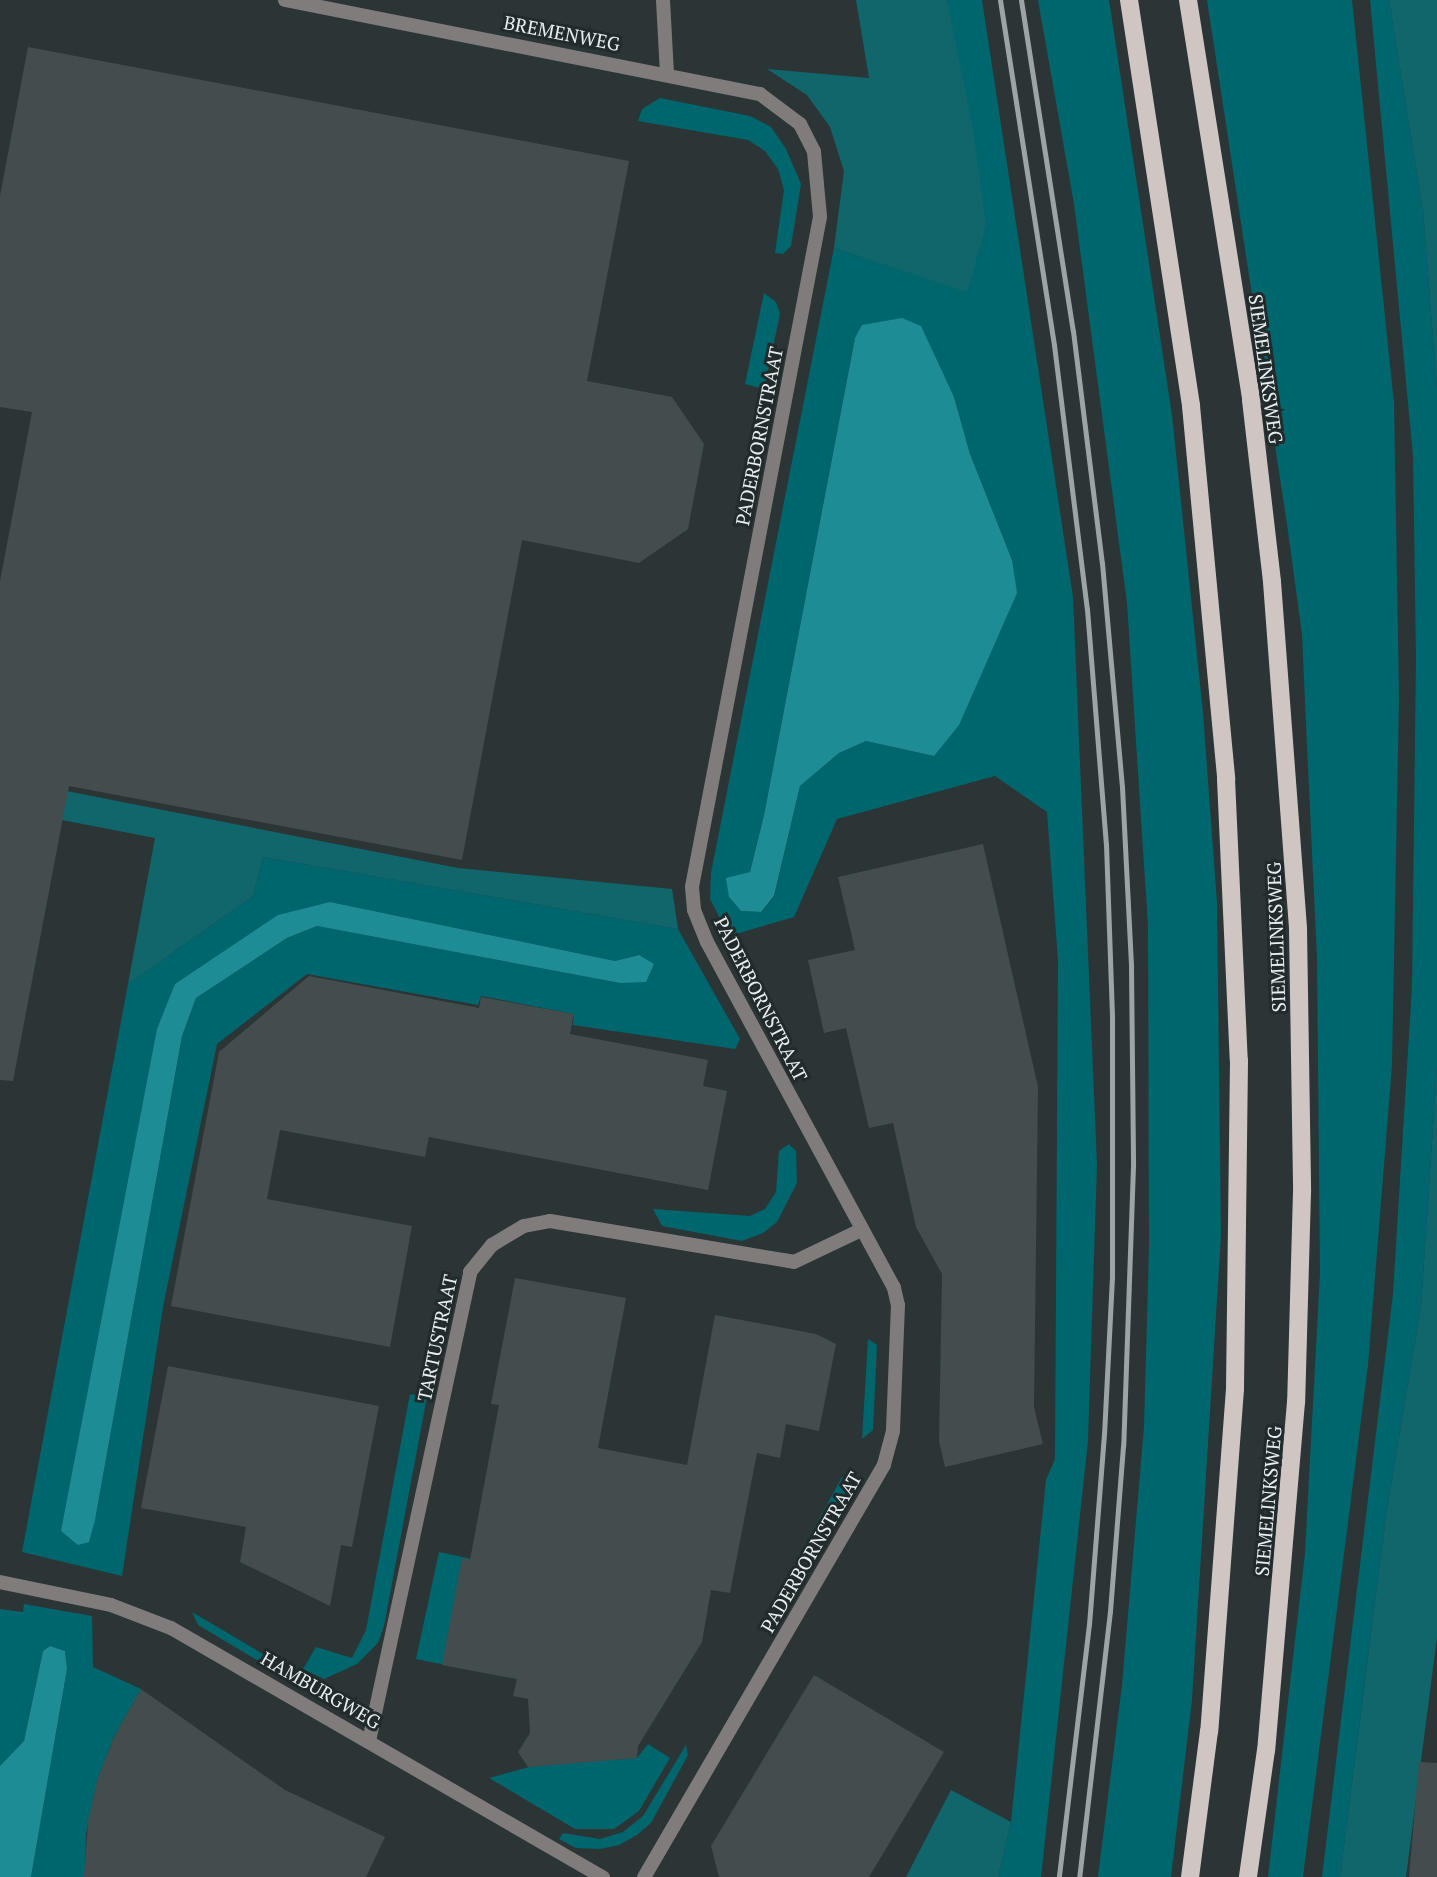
<!DOCTYPE html>
<style>
body{margin:0}
#map{position:relative;width:1437px;height:1877px;overflow:hidden;background:#2b3535;font-family:"PT Serif",serif}
div>[style]{position:absolute}
[style*='--x']{left:calc(var(--x)*1px);top:calc(var(--y)*1px);width:calc(var(--w)*1px);rotate:calc(var(--a)*1deg)}
.green>*{inset:0;background:#00666e}
.forest>*{inset:0;background:#11666c}
.water>*{inset:0;background:#1d8c95}
.building>*{inset:0;background:#434d4e}
.minor>*{height:14px;margin:-7px;padding:0 7px;transform-origin:7px;border-radius:7px;background:#817c7c}
.primary>*{height:18px;margin:-9px;padding:0 9px;transform-origin:9px;border-radius:9px;background:#cfc6c4}
.rail>*{height:5px;margin:-2.5px;padding:0 2.5px;transform-origin:2.5px;border-radius:2.5px;background:#9ca4a4}
span{translate:-50% -50%;white-space:nowrap;text-align:center;line-height:1.15;-webkit-text-stroke:6px #222b2b;paint-order:stroke}
.street-label{font-size:19px;color:#e9eff0}
</style>
<div id="map">
<div class="green">
<i style="clip-path:polygon(evenodd,947px 0,982px 0,1073px 597px,1097px 1165px,1088px 1441px,1041px 1877px,998px 1877px,1011px 1822px,1046px 1480px,1055px 1459px,1058px 960px,1047px 812px,995px 776px,837px 819px,794px 917px,729px 936px,710px 899px,711px 873px,834px 248px,966px 291px,986px 226px,947px 0,855px 338px,954px 397px,970px 454px,1012px 560px,934px 756px,866px 741px,839px 753px,800px 786px,774px 897px,761px 912px,741px 911px,729px 897px,750px 872px,764px 815px,855px 338px)"></i>
<i style="clip-path:polygon(1038px 0,1109px 0,1172px 415px,1203px 713px,1217px 903px,1221px 1235px,1192px 1700px,1171px 1877px,1098px 1877px,1122px 1685px,1144px 1427px,1149px 1246px,1148px 926px,1127px 603px,1074px 204px)"></i>
<i style="clip-path:polygon(1207px 0,1352px 0,1394px 403px,1399px 697px,1392px 1065px,1368px 1365px,1303px 1877px,1268px 1877px,1305px 1553px,1320px 1273px,1317px 958px,1306px 725px,1302px 634px,1287px 524px)"></i>
<i style="clip-path:polygon(1370px 0,1389px 0,1423px 210px,1437px 389px,1437px 1067px,1421px 1307px,1387px 1509px,1340px 1877px,1322px 1877px,1393px 1294px,1412px 986px,1416px 658px,1413px 456px)"></i>
<i style="clip-path:polygon(660px 98px,750px 116px,771px 127px,786px 149px,801px 184px,791px 246px,783px 254px,775px 253px,784px 190px,778px 169px,765px 151px,748px 140px,638px 121px,642px 109px)"></i>
<i style="clip-path:polygon(764px 293px,776px 302px,780px 314px,764px 389px,745px 384px)"></i>
<i style="clip-path:polygon(evenodd,263px 857px,678px 929px,740px 1039px,735px 1049px,573px 1025px,574px 1014px,481px 996px,478px 1005px,307px 974px,217px 1044px,163px 1307px,122px 1576px,22px 1552px,128px 984px,253px 896px,263px 857px,330px 902px,615px 961px,639px 955px,620px 983px,317px 926px,287px 938px,196px 998px,182px 1036px,95px 1520px,175px 984px,330px 902px)"></i>
<i style="clip-path:polygon(789px 1144px,796px 1151px,797px 1183px,777px 1222px,763px 1233px,742px 1241px,662px 1226px,653px 1209px,750px 1216px,765px 1209px,776px 1192px,779px 1151px)"></i>
<i style="clip-path:polygon(868px 1339px,877px 1345px,873px 1430px,862px 1439px)"></i>
<i style="clip-path:polygon(410px 1394px,427px 1397px,384px 1626px,378px 1643px,357px 1664px,324px 1679px,303px 1669px,316px 1647px,352px 1658px,366px 1630px)"></i>
<i style="clip-path:polygon(842px 1477px,847px 1492px,811px 1552px,798px 1557px)"></i>
<i style="clip-path:polygon(439px 1552px,537px 1573px,517px 1679px,416px 1659px)"></i>
<i style="clip-path:polygon(24px 1604px,92px 1616px,93px 1667px,141px 1689px,114px 1737px,98px 1778px,86px 1833px,85px 1877px,31px 1877px,67px 1669px,65px 1651px,50px 1646px,43px 1651px,24px 1741px,0 1766px,0 1609px,23px 1612px)"></i>
<i style="clip-path:polygon(192px 1612px,312px 1683px,289px 1679px,198px 1625px)"></i>
<i style="clip-path:polygon(648px 1744px,670px 1758px,639px 1811px,614px 1829px,575px 1829px,489px 1778px,533px 1766px,637px 1758px)"></i>
<i style="clip-path:polygon(686px 1745px,688px 1755px,651px 1823px,637px 1835px,619px 1845px,600px 1849px,576px 1848px,559px 1839px,563px 1833px,600px 1839px,623px 1832px,643px 1816px)"></i>
</div>
<div class="forest">
<i style="clip-path:polygon(856px 0,947px 0,973px 129px,986px 226px,967px 292px,834px 248px,844px 171px,830px 127px,807px 95px,767px 69px,869px 78px)"></i>
<i style="clip-path:polygon(1389px 0,1437px 0,1437px 389px,1423px 210px)"></i>
<i style="clip-path:polygon(0 778px,458px 868px,672px 889px,678px 929px,263px 857px,253px 896px,128px 984px,155px 838px,0 808px)"></i>
<i style="clip-path:polygon(1437px 1067px,1437px 1637px,1406px 1877px,1340px 1877px,1387px 1509px,1421px 1307px)"></i>
<i style="clip-path:polygon(951px 1790px,1011px 1822px,998px 1877px,906px 1877px)"></i>
</div>
<div class="water">
<i style="clip-path:polygon(902px 318px,921px 326px,954px 397px,970px 454px,1012px 560px,1017px 593px,959px 725px,934px 756px,866px 741px,839px 753px,800px 786px,774px 896px,761px 912px,741px 911px,729px 897px,726px 878px,750px 872px,764px 815px,855px 338px,862px 325px)"></i>
<i style="clip-path:polygon(330px 902px,615px 961px,639px 955px,654px 964px,646px 982px,620px 983px,317px 926px,287px 938px,196px 998px,182px 1036px,95px 1520px,89px 1542px,78px 1545px,61px 1531px,157px 1029px,175px 984px,278px 915px)"></i>
<i style="clip-path:polygon(50px 1646px,65px 1651px,67px 1669px,31px 1877px,0 1877px,0 1766px,24px 1741px,43px 1651px)"></i>
</div>
<div class="building">
<i style="clip-path:polygon(28px 47px,629px 161px,587px 381px,672px 397px,704px 444px,688px 529px,639px 563px,522px 540px,462px 860px,69px 786px,13px 1081px,0 1080px,0 581px,32px 412px,0 407px,0 196px)"></i>
<i style="clip-path:polygon(983px 844px,1038px 1087px,1034px 1407px,1043px 1444px,945px 1467px,939px 1441px,942px 1274px,916px 1227px,893px 1123px,869px 1128px,846px 1028px,824px 1033px,808px 960px,855px 950px,838px 877px)"></i>
<i style="clip-path:polygon(309px 976px,479px 1008px,481px 997px,574px 1014px,570px 1034px,708px 1060px,703px 1086px,727px 1091px,708px 1190px,429px 1137px,425px 1157px,280px 1130px,267px 1199px,412px 1226px,390px 1347px,171px 1306px,219px 1052px)"></i>
<i style="clip-path:polygon(515px 1278px,626px 1298px,598px 1448px,687px 1465px,715px 1315px,816px 1334px,836px 1344px,819px 1431px,786px 1424px,780px 1458px,757px 1453px,730px 1593px,711px 1590px,702px 1642px,638px 1746px,637px 1758px,528px 1767px,518px 1752px,530px 1733px,528px 1699px,513px 1696px,517px 1679px,442px 1665px,462px 1558px,470px 1560px,499px 1405px,491px 1404px)"></i>
<i style="clip-path:polygon(168px 1366px,379px 1406px,352px 1547px,341px 1545px,330px 1606px,240px 1562px,246px 1527px,141px 1508px)"></i>
<i style="clip-path:polygon(814px 1675px,944px 1752px,869px 1877px,719px 1877px,711px 1846px)"></i>
<i style="clip-path:polygon(141px 1689px,285px 1790px,385px 1837px,366px 1877px,84px 1877px,88px 1821px,98px 1778px,114px 1737px)"></i>
<i style="clip-path:polygon(1419px 1762px,1437px 1763px,1437px 1877px,1409px 1877px)"></i>
</div>
<div class="minor">
<i style="--x:285;--y:0;--w:484;--a:11.2"></i>
<i style="--x:760;--y:94;--w:50;--a:36.9"></i>
<i style="--x:800;--y:124;--w:31;--a:63"></i>
<i style="--x:814;--y:152;--w:65;--a:84.7"></i>
<i style="--x:820;--y:217;--w:682;--a:100.82"></i>
<i style="--x:692;--y:887;--w:23;--a:85"></i>
<i style="--x:694;--y:910;--w:35;--a:68"></i>
<i style="--x:707;--y:942;--w:393;--a:61.6"></i>
<i style="--x:894;--y:1288;--w:17;--a:77"></i>
<i style="--x:898;--y:1305;--w:126;--a:92.3"></i>
<i style="--x:893;--y:1431;--w:35;--a:105"></i>
<i style="--x:884;--y:1465;--w:477;--a:120.2"></i>
<i style="--x:663;--y:0;--w:73;--a:86.9"></i>
<i style="--x:0;--y:1582;--w:113;--a:11.7"></i>
<i style="--x:111;--y:1605;--w:64;--a:21"></i>
<i style="--x:171;--y:1628;--w:499;--a:30"></i>
<i style="--x:369;--y:1741;--w:480;--a:-77.8"></i>
<i style="--x:470;--y:1272;--w:35;--a:-51"></i>
<i style="--x:492;--y:1245;--w:37;--a:-31"></i>
<i style="--x:524;--y:1226;--w:26;--a:-11"></i>
<i style="--x:550;--y:1221;--w:247;--a:9.5"></i>
<i style="--x:794;--y:1262;--w:74;--a:-25.5"></i>
</div>
<div class="primary">
<i style="--x:1129;--y:0;--w:411;--a:81.3"></i>
<i style="--x:1191;--y:406;--w:375;--a:84.6"></i>
<i style="--x:1226;--y:779;--w:282;--a:87.4"></i>
<i style="--x:1239;--y:1061;--w:328;--a:90.7"></i>
<i style="--x:1235;--y:1389;--w:343;--a:94.3"></i>
<i style="--x:1209;--y:1731;--w:147;--a:97.4"></i>
<i style="--x:1188;--y:0;--w:405;--a:81"></i>
<i style="--x:1251;--y:400;--w:183;--a:83.4"></i>
<i style="--x:1272;--y:582;--w:348;--a:85.7"></i>
<i style="--x:1298;--y:929;--w:263;--a:89.1"></i>
<i style="--x:1302;--y:1192;--w:210;--a:91.6"></i>
<i style="--x:1296;--y:1402;--w:349;--a:94.9"></i>
<i style="--x:1266;--y:1750;--w:128;--a:98.1"></i>
</div>
<div class="rail">
<i style="--x:1000;--y:0;--w:349;--a:81.1"></i>
<i style="--x:1054;--y:345;--w:266;--a:82.9"></i>
<i style="--x:1087;--y:609;--w:236;--a:85.4"></i>
<i style="--x:1106;--y:844;--w:175;--a:88"></i>
<i style="--x:1112;--y:1019;--w:258;--a:90"></i>
<i style="--x:1112;--y:1277;--w:157;--a:92.9"></i>
<i style="--x:1104;--y:1434;--w:191;--a:94.5"></i>
<i style="--x:1089;--y:1624;--w:255;--a:96.8"></i>
<i style="--x:1021;--y:0;--w:335;--a:81.1"></i>
<i style="--x:1073;--y:331;--w:234;--a:82.9"></i>
<i style="--x:1102;--y:563;--w:225;--a:84.9"></i>
<i style="--x:1122;--y:787;--w:180;--a:87.1"></i>
<i style="--x:1131;--y:967;--w:199;--a:89.4"></i>
<i style="--x:1133;--y:1166;--w:280;--a:92"></i>
<i style="--x:1123;--y:1446;--w:166;--a:94.5"></i>
<i style="--x:1110;--y:1611;--w:268;--a:96.6"></i>
</div>
<div class="street-label">
<span style="left:562px;top:33px;rotate:11deg">BREMENWEG</span>
<span style="left:1266px;top:369px;rotate:82deg">SIEMELINKSWEG</span>
<span style="left:759px;top:436px;rotate:-79deg">PADERBORNSTRAAT</span>
<span style="left:1276px;top:937px;rotate:-92deg">SIEMELINKSWEG</span>
<span style="left:761px;top:999px;rotate:63deg">PADERBORNSTRAAT</span>
<span style="left:437px;top:1338px;rotate:-78deg">TARTUSTRAAT</span>
<span style="left:1268px;top:1501px;rotate:-85deg">SIEMELINKSWEG</span>
<span style="left:811px;top:1552px;rotate:-60deg">PADERBORNSTRAAT</span>
<span style="left:321px;top:1690px;rotate:30deg">HAMBURGWEG</span>
</div>
</div>
